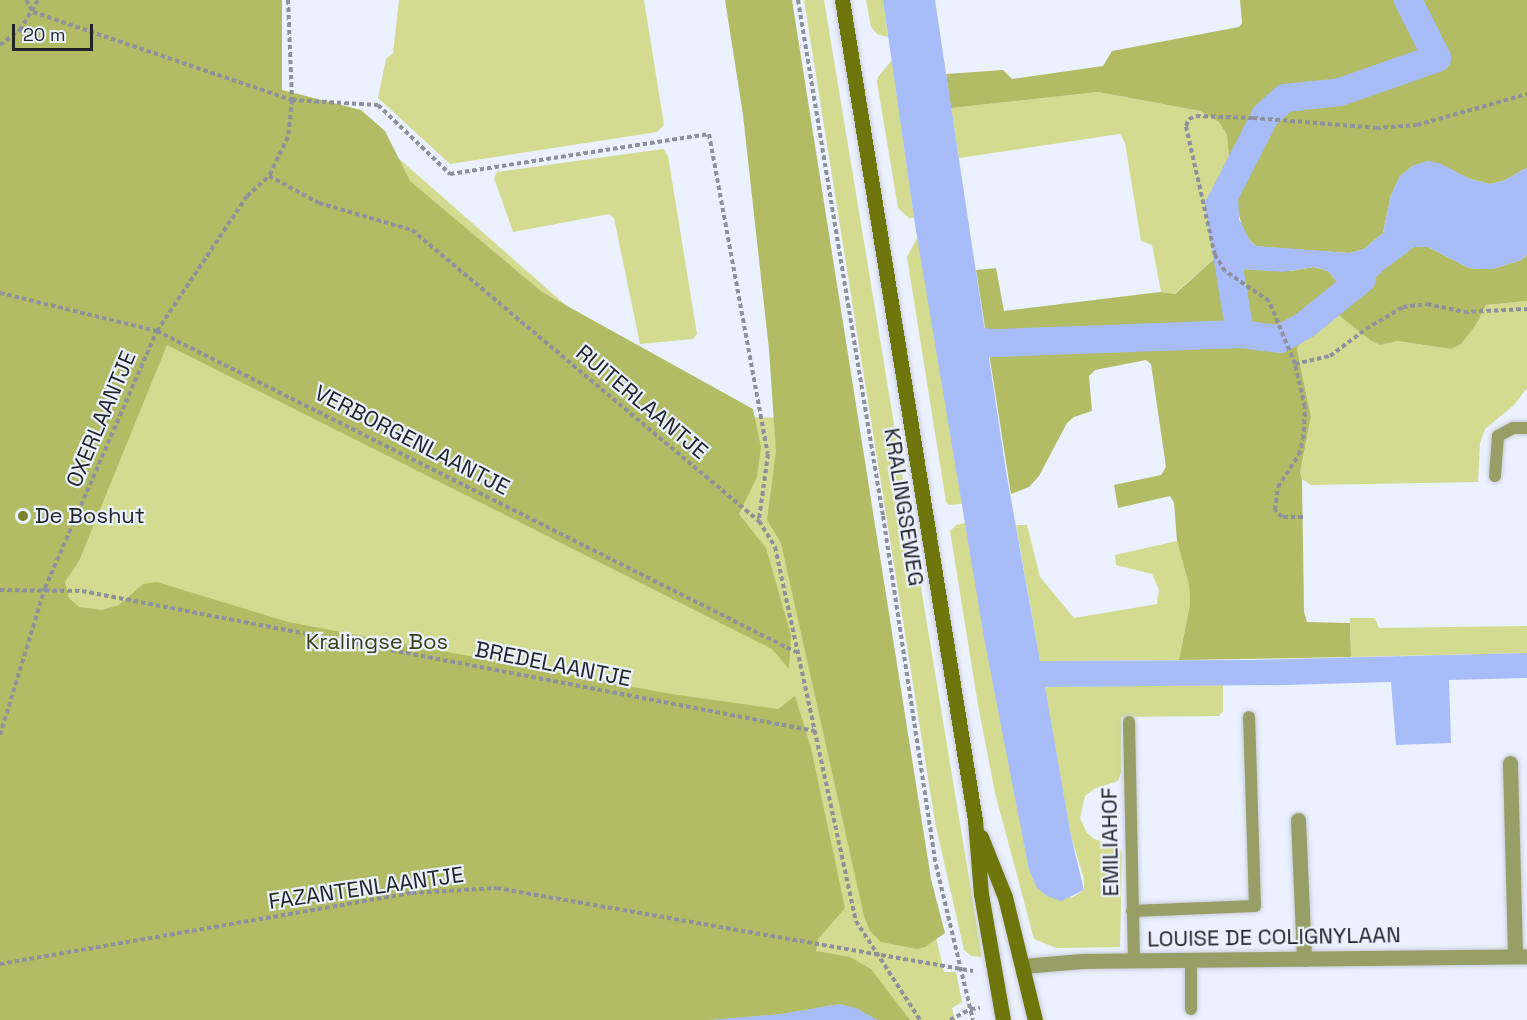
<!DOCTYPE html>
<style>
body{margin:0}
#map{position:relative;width:1527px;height:1020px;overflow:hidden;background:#ecf1ff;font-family:"Space Grotesk",sans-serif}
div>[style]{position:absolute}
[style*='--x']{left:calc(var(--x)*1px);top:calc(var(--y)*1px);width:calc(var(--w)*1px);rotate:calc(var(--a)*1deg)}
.green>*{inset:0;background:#d2db8f}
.forest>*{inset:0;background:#b2bc64}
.water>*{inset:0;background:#a8bcf9}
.canal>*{height:28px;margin:-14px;padding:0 14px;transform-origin:14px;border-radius:14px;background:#a8bcf9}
.path>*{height:4px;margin-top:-2px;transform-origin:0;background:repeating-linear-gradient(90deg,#8e919b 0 4.5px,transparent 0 7.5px)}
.roads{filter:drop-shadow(0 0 2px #c8ccd8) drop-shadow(0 0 2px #c8ccd8)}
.service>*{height:12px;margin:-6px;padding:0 6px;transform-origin:6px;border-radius:6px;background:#979e66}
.minor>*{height:15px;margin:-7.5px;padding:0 7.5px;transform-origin:7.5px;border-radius:7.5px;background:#979e66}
.secondary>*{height:15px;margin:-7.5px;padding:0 7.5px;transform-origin:7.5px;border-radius:7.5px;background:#6e750b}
.dots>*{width:16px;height:16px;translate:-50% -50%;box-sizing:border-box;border:3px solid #ecf1ff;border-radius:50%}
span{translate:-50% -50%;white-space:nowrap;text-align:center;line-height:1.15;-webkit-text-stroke:4.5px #ecf1ff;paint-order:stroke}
.street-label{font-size:22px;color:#222429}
.poi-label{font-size:22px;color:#222429}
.left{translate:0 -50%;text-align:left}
.park-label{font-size:22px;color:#393c17}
.scale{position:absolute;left:12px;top:24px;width:81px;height:27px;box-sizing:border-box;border:3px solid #222429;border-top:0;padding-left:8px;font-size:18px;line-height:21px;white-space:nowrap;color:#222429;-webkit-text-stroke:4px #ecf1ff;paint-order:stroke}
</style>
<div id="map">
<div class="green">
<i style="clip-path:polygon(0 0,388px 149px,692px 416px,838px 419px,911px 829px,944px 972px,956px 972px,962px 1002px,952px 1008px,955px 1020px,0 1020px)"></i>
<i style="clip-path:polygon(399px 0,644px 0,664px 125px,657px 132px,450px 164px,378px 98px,386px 59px,393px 53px)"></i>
<i style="clip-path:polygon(804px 0,824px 0,982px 957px,971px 956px,964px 950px,935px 822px)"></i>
<i style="clip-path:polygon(866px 0,883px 0,888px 37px,877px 34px,871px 27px)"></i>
<i style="clip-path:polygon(892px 60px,905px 154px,914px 218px,909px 218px,898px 208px,877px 82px,878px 77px)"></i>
<i style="clip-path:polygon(1098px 92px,1200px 111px,1219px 122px,1227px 135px,1229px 159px,1225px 163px,1222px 178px,1221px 253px,1174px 294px,1161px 292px,1152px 245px,1141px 241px,1125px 143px,1120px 134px,959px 158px,951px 108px)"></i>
<i style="clip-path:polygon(663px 149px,668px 156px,697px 334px,693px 339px,640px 344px,614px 218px,609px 214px,513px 232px,494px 178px,497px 172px)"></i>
<i style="clip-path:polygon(918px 236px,962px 504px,949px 505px,946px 502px,907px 257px)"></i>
<i style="clip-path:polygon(1527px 301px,1527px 388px,1514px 405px,1485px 429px,1480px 443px,1478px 482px,1311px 485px,1302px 479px,1300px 474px,1311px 417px,1297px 349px,1299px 343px,1334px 310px,1371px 341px,1380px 345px,1396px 341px,1451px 349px,1477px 323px,1486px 305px)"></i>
<i style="clip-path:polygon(965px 523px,1029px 870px,1072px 898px,1084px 890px,1084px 879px,1071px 836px,1044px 687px,1223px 685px,1223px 711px,1219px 716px,1121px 717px,1121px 773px,1118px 781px,1094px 789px,1085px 796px,1080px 818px,1087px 833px,1094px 839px,1119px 847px,1122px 854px,1120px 947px,1056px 948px,1034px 939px,995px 793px,978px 705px,950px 531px,956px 525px)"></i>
<i style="clip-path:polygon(1016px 525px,1027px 525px,1040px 577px,1074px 618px,1157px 604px,1159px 590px,1152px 574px,1116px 565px,1115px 555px,1177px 541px,1189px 585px,1190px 604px,1179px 660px,1040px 661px)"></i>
<i style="clip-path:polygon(1350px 618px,1375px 618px,1379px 628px,1527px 626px,1527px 653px,1351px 657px)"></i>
</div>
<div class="forest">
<i style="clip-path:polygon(0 0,282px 0,282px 90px,361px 110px,385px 131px,410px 181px,542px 292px,753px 409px,761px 447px,757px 477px,739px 514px,766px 548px,791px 635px,789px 669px,772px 649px,167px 345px,79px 561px,65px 582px,69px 598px,79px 607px,102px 610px,119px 605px,143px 584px,157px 582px,288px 622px,671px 694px,778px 709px,795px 696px,811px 748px,845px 908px,818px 939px,816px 951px,850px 957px,871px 969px,910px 1020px,877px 1020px,856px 1008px,839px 1004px,781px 1014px,709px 1020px,0 1020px)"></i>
<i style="clip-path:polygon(725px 0,792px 0,931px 879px,945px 933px,925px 947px,917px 949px,881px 942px,870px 931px,864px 916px,781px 543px,767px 520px,776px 452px,769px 350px,743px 115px)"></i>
<i style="clip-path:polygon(1240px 0,1527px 0,1527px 168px,1503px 181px,1490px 184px,1414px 165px,1400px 176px,1391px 195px,1383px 233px,1364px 249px,1350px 253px,1274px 248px,1256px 246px,1245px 236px,1238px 212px,1235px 161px,1229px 159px,1227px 135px,1219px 122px,1200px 111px,1098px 92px,951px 108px,946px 74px,1003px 70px,1012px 79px,1103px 66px,1112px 51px,1239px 27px,1242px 23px)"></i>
<i style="clip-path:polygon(1414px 247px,1428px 247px,1469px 268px,1480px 269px,1493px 269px,1521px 260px,1527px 255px,1527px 301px,1486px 305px,1477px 323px,1461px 344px,1451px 349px,1397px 341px,1380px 345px,1371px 341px,1334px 311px,1299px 342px,1297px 349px,1311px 417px,1300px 473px,1302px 479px,1304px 612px,1307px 622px,1350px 623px,1351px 657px,1179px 660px,1190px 604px,1189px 585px,1177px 541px,1174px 503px,1170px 496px,1118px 508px,1114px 485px,1161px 475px,1166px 467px,1151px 364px,1146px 360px,1095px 370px,1089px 376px,1092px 411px,1074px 417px,1067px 423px,1039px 476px,1029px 487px,1011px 494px,976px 270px,996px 268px,1004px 311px,1160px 292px,1175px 294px,1221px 253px,1229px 263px,1242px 269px,1290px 271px,1314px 267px,1328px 271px,1338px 283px,1332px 305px)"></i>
</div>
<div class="water">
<i style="clip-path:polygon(883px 0,935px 0,1006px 471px,1040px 661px,1248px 660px,1527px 653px,1527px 678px,1449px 680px,1451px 743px,1396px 745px,1391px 682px,1285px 685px,1045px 687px,1071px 836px,1084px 890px,1061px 901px,1047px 896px,1037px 888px,1029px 870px,985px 643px,914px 218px)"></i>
<i style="clip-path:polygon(1229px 159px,1235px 160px,1237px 165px,1239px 219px,1250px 241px,1256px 246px,1350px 253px,1364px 249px,1383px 233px,1391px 195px,1400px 176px,1414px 165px,1428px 161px,1439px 163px,1470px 179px,1490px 184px,1503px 181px,1527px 168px,1527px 255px,1521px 260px,1493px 269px,1480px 269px,1469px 268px,1428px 247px,1414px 247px,1385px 269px,1345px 306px,1334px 310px,1332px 305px,1338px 283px,1328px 271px,1314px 267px,1282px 272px,1242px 269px,1229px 263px,1221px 253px,1222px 178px,1225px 163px)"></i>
<i style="clip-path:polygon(839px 1004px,856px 1008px,877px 1020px,709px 1020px,781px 1014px)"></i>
</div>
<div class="canal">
<i style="--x:1240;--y:334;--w:40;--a:7.1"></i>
<i style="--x:1280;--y:339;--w:29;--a:-29"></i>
<i style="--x:1305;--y:325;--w:73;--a:-38.9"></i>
<i style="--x:957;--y:341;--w:40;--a:2.9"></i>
<i style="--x:997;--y:343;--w:243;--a:-2.1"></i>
<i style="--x:1240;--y:334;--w:130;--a:-99.3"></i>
<i style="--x:1219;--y:206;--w:101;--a:-62.9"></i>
<i style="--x:1265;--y:116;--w:27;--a:-42"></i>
<i style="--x:1285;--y:98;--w:55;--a:-6.2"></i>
<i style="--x:1340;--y:92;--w:103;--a:-19.3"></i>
<i style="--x:1437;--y:58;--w:65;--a:-116.6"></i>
</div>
<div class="path">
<i style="--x:26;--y:0;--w:14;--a:60"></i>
<i style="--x:33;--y:12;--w:274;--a:18.8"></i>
<i style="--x:292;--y:100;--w:86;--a:3.3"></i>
<i style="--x:378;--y:105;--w:100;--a:43.8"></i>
<i style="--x:450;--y:174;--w:262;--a:-8.8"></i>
<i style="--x:709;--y:134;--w:325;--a:79.6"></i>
<i style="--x:768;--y:454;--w:67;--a:97.8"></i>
<i style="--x:288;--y:0;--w:100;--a:87.7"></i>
<i style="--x:292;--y:100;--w:37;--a:96"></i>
<i style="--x:288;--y:137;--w:43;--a:116"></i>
<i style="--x:269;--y:176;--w:57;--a:28.4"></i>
<i style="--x:319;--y:203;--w:97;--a:16.2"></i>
<i style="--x:412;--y:230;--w:453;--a:40"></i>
<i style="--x:759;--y:521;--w:31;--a:58"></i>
<i style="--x:775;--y:547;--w:383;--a:77.8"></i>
<i style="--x:856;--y:921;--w:118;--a:57.1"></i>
<i style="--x:798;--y:0;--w:523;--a:80.65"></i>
<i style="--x:883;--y:516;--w:353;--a:81.4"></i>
<i style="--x:936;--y:865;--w:159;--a:76.6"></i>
<i style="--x:0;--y:45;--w:25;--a:-37"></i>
<i style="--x:20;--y:30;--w:35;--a:-59"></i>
<i style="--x:0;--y:293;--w:162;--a:13.6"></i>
<i style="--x:157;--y:331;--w:715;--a:26.67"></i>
<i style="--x:1295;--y:364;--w:68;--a:-112.4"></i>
<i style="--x:1269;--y:301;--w:53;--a:-145.7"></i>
<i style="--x:1225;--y:271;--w:19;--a:-122"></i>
<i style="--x:1215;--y:255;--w:132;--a:-102.7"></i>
<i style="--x:1186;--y:126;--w:8;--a:-67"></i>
<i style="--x:1189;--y:119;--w:8;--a:-23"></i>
<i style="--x:1196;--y:116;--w:57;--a:2"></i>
<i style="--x:1253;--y:118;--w:123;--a:4.6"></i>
<i style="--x:1376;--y:128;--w:41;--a:-4.2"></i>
<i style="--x:1417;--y:125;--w:114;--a:-15.7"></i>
<i style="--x:1303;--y:517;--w:21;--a:180"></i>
<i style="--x:1282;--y:517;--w:10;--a:-135"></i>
<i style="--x:1275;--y:510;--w:23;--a:-83"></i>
<i style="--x:1278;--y:487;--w:38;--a:-57"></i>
<i style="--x:1299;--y:455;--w:16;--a:-76"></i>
<i style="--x:1303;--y:439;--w:32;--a:-86"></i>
<i style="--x:1305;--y:407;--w:44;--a:-103.1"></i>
<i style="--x:1295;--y:364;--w:36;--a:-13"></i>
<i style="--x:1330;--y:356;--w:45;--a:-36.9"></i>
<i style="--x:1366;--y:329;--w:43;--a:-30.7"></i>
<i style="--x:1403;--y:307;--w:24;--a:-7"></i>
<i style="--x:1427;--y:304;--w:38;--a:12"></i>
<i style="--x:1464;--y:312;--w:63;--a:-2.7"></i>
<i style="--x:0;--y:590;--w:82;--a:0.7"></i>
<i style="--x:82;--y:591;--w:746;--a:10.81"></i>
<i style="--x:0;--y:735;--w:154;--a:-73"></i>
<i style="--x:45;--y:588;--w:280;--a:-66.5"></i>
<i style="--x:157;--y:331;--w:162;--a:-56.3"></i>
<i style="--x:247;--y:196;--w:30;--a:-42"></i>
<i style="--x:0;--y:964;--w:418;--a:-9.8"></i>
<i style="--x:412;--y:893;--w:85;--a:-3.4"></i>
<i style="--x:497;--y:888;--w:483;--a:9.9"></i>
<i style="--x:950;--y:1020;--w:24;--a:-28"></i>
<i style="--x:971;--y:1009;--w:9;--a:-6"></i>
</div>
<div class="roads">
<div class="service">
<i style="--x:1495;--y:476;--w:40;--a:-85.7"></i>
<i style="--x:1498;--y:436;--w:17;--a:-28"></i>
<i style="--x:1513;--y:428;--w:14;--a:0"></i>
<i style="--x:1129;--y:722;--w:239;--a:88.8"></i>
<i style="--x:1132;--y:911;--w:123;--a:-2.3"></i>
<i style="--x:1255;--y:906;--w:189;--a:-91.8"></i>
<i style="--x:1191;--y:961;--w:48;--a:90"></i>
</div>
<div class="minor">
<i style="--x:1510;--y:763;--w:193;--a:88.5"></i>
<i style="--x:1298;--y:820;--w:139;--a:87.5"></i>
<i style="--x:1023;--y:966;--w:59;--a:-4.8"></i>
<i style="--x:1082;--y:961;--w:445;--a:-0.6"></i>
</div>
<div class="secondary">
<i style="--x:842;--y:0;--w:831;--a:80.79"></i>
<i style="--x:975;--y:820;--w:74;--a:85.4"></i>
<i style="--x:981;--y:894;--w:128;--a:80.1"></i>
<i style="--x:981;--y:837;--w:65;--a:68.2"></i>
<i style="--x:1005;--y:897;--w:127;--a:76.3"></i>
</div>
</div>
<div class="dots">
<i style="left:23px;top:516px;background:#7b822e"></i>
</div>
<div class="street-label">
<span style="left:642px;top:402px;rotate:40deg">RUITERLAANTJE</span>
<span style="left:101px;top:419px;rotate:-67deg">OXERLAANTJE</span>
<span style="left:412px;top:440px;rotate:27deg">VERBORGENLAANTJE</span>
<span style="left:904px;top:507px;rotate:81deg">KRALINGSEWEG</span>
<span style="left:553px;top:664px;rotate:11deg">BREDELAANTJE</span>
<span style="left:1110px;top:842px;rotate:-91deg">EMILIAHOF</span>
<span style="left:366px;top:888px;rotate:-8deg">FAZANTENLAANTJE</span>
<span style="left:1274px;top:937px;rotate:-1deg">LOUISE DE COLIGNYLAAN</span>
</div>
<div class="poi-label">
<span class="left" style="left:35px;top:516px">De Boshut</span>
</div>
<div class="park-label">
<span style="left:377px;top:642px">Kralingse Bos</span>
</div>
<div class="scale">20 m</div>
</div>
